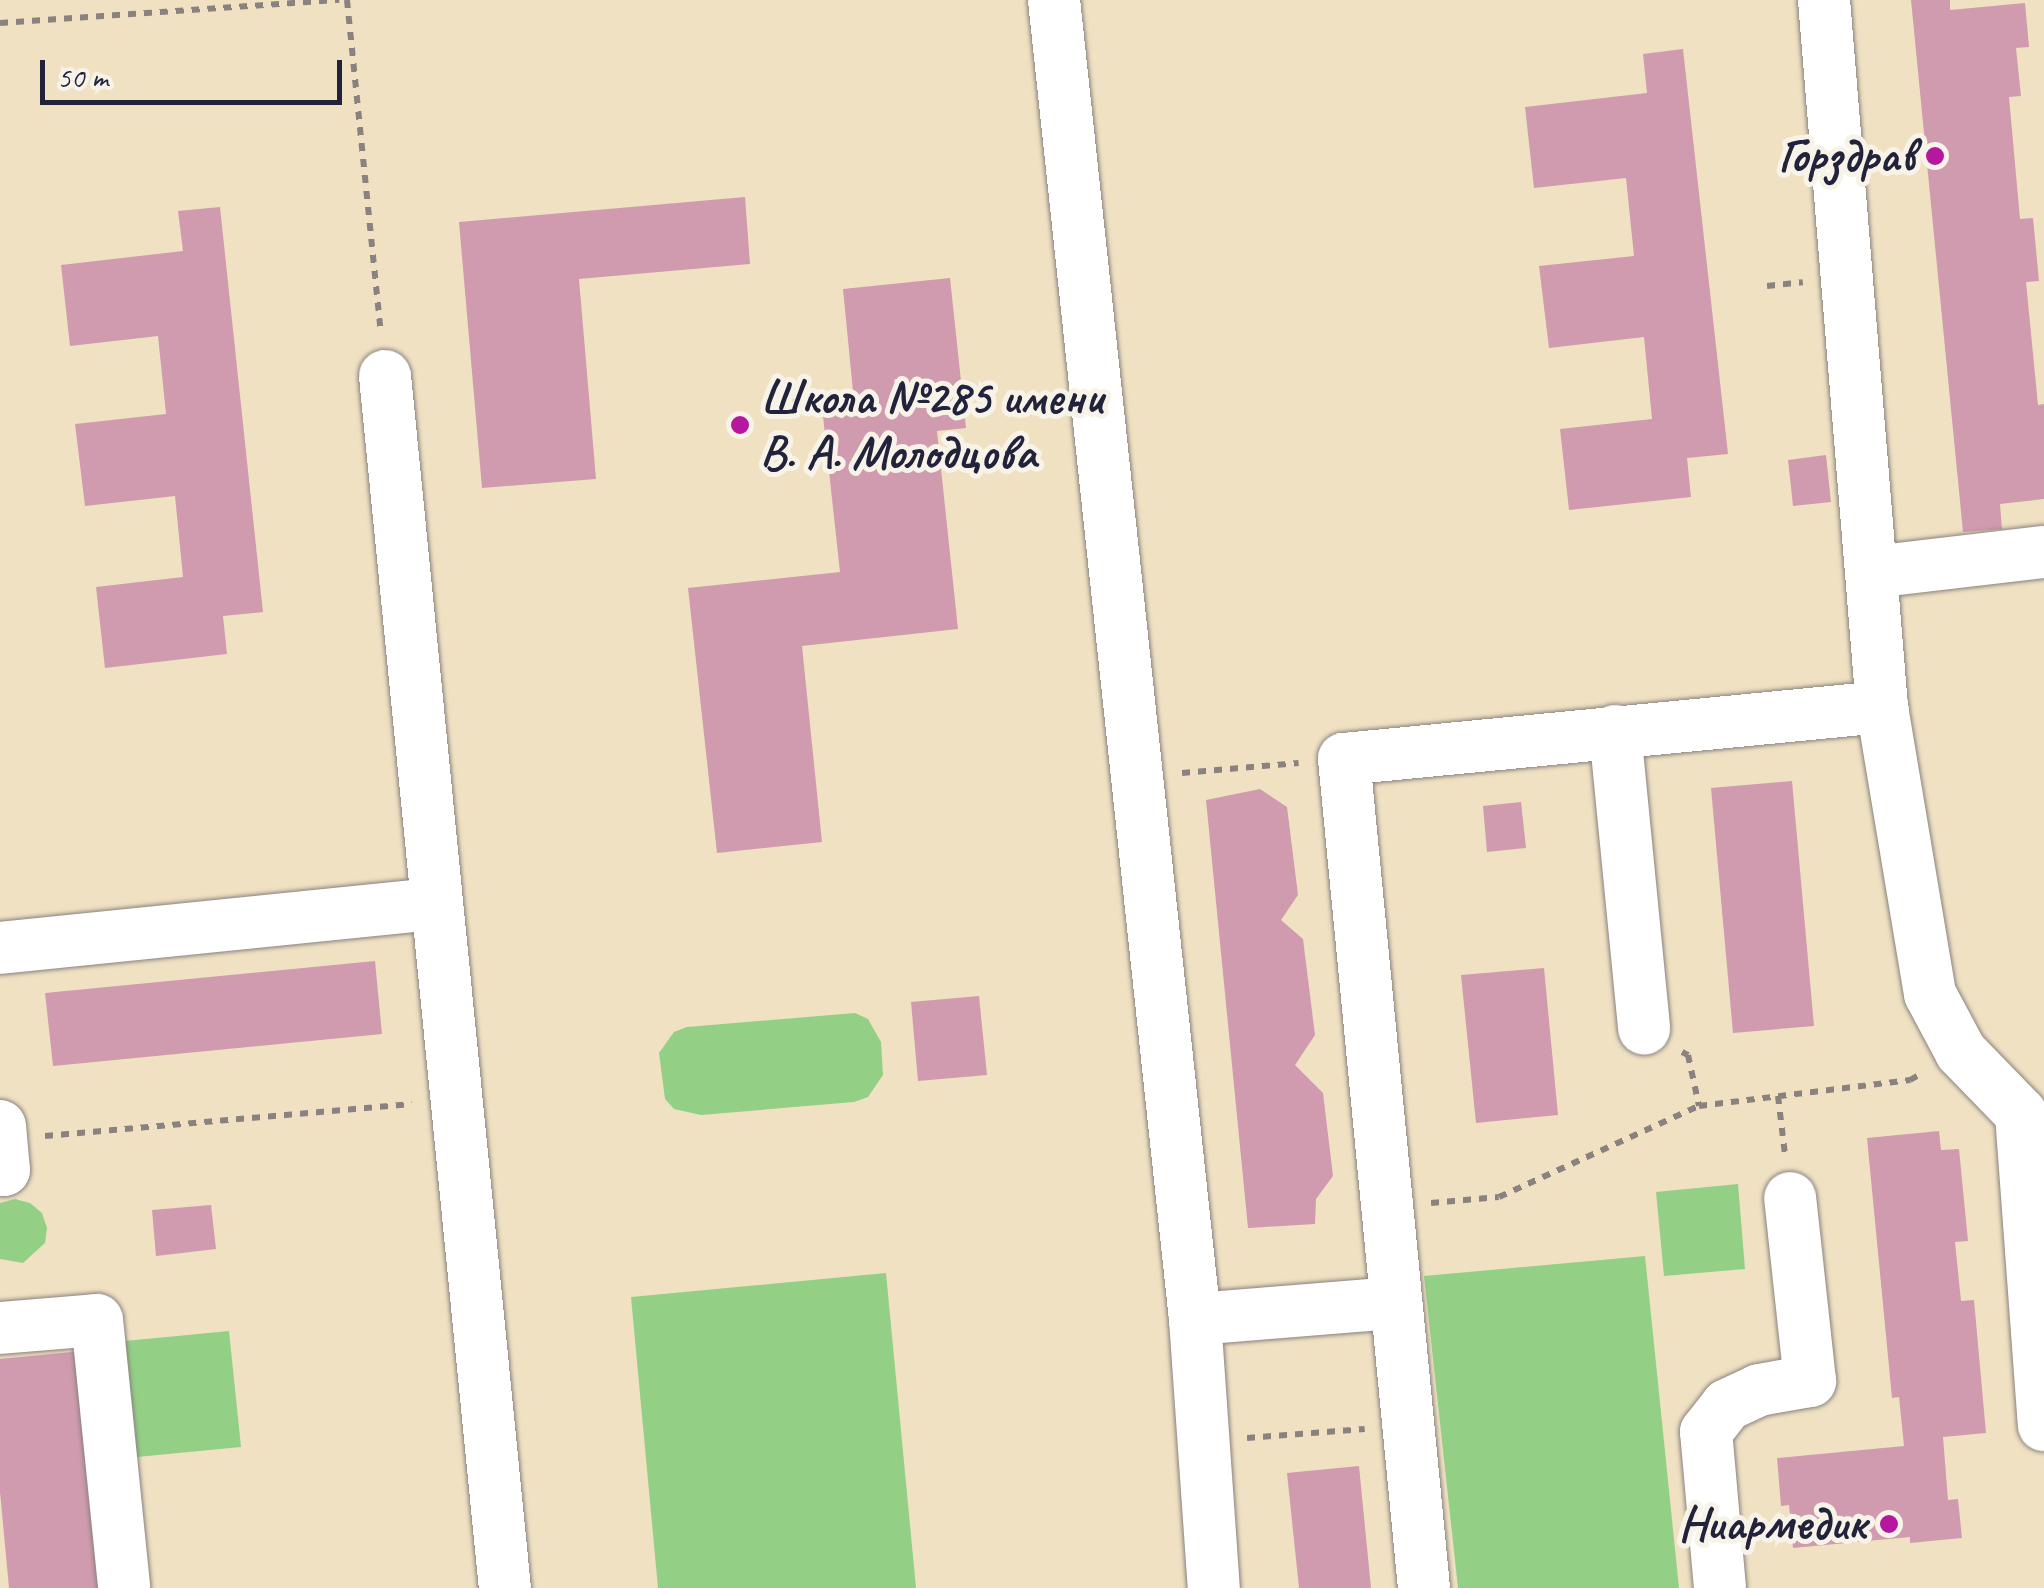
<!DOCTYPE html>
<meta charset="utf-8">
<style>
body{margin:0}
#map{position:relative;width:2044px;height:1588px;overflow:hidden;background:#f0e1c3;font-family:Caveat,sans-serif}
div>[style]{position:absolute}
[style*='--x']{left:calc(var(--x)*1px);top:calc(var(--y)*1px);width:calc(var(--w)*1px);rotate:calc(var(--a)*1deg)}
.green>*{inset:0;background:#93d085}
.building>*{inset:0;background:#d09baf}
.path>*{height:6px;margin-top:-3px;transform-origin:0;background:repeating-linear-gradient(90deg,#89827f 0 8px,transparent 0 16px)}
.roads{filter:drop-shadow(0 0 2px #89827f) drop-shadow(0 0 2px #89827f)}
.minor>*{height:52px;margin:-26px;padding:0 26px;transform-origin:26px;border-radius:26px;background:#fff}
.dots>*{width:28px;height:28px;translate:-50% -50%;box-sizing:border-box;border:5px solid #f7f3e8;border-radius:50%}
span{translate:-50% -50%;white-space:nowrap;text-align:center;line-height:1.15;-webkit-text-stroke:10px #f7f3e8;paint-order:stroke}
.poi-label{font-size:48px;color:#22223b;font-weight:700}
.right{translate:-100% -50%;text-align:right}
.left{translate:0 -50%;text-align:left}
.scale{position:absolute;left:40px;top:60px;width:302px;height:45px;box-sizing:border-box;border:5px solid #22223b;border-top:0;padding-left:12px;font-size:30px;line-height:35px;white-space:nowrap;color:#22223b;-webkit-text-stroke:8px #f7f3e8;paint-order:stroke}
</style>
<div id="map">
<div class="green">
<i style="clip-path:polygon(855px 1013px,868px 1019px,881px 1042px,883px 1075px,868px 1097px,854px 1102px,701px 1115px,674px 1109px,665px 1099px,659px 1053px,674px 1032px,687px 1027px)"></i>
<i style="clip-path:polygon(1738px 1184px,1745px 1269px,1664px 1276px,1656px 1192px)"></i>
<i style="clip-path:polygon(15px 1199px,30px 1203px,42px 1213px,47px 1228px,45px 1243px,23px 1263px,0 1259px,0 1203px)"></i>
<i style="clip-path:polygon(1645px 1256px,1679px 1588px,1458px 1588px,1424px 1276px)"></i>
<i style="clip-path:polygon(886px 1273px,916px 1588px,658px 1588px,631px 1297px)"></i>
<i style="clip-path:polygon(229px 1331px,241px 1447px,137px 1457px,125px 1341px)"></i>
</div>
<div class="building">
<i style="clip-path:polygon(1911px 0,1950px 0,1950px 10px,2025px 3px,2029px 47px,2016px 48px,2021px 96px,2009px 97px,2020px 219px,2033px 218px,2039px 281px,2026px 282px,2038px 405px,2044px 404px,2044px 499px,2000px 504px,2002px 529px,1963px 532px)"></i>
<i style="clip-path:polygon(1683px 49px,1728px 454px,1687px 458px,1691px 497px,1569px 510px,1560px 429px,1652px 419px,1644px 337px,1549px 348px,1539px 266px,1634px 256px,1626px 178px,1534px 188px,1525px 107px,1647px 93px,1643px 54px)"></i>
<i style="clip-path:polygon(745px 197px,750px 264px,579px 279px,596px 479px,482px 488px,459px 222px)"></i>
<i style="clip-path:polygon(220px 207px,263px 612px,223px 616px,227px 654px,105px 668px,96px 587px,183px 577px,175px 496px,85px 506px,75px 424px,166px 414px,158px 336px,70px 346px,61px 265px,183px 251px,178px 211px)"></i>
<i style="clip-path:polygon(950px 278px,966px 428px,937px 431px,958px 629px,802px 646px,822px 842px,717px 853px,688px 588px,840px 572px,823px 416px,855px 412px,843px 289px)"></i>
<i style="clip-path:polygon(1826px 455px,1831px 502px,1793px 506px,1788px 460px)"></i>
<i style="clip-path:polygon(1792px 781px,1814px 1026px,1733px 1033px,1711px 788px)"></i>
<i style="clip-path:polygon(1260px 789px,1287px 807px,1298px 895px,1281px 920px,1303px 939px,1315px 1035px,1295px 1065px,1323px 1093px,1333px 1176px,1316px 1199px,1315px 1224px,1248px 1228px,1206px 800px)"></i>
<i style="clip-path:polygon(1521px 802px,1526px 848px,1487px 852px,1483px 806px)"></i>
<i style="clip-path:polygon(375px 961px,382px 1034px,53px 1066px,45px 993px)"></i>
<i style="clip-path:polygon(1544px 968px,1558px 1115px,1476px 1123px,1461px 975px)"></i>
<i style="clip-path:polygon(979px 996px,987px 1075px,918px 1081px,911px 1002px)"></i>
<i style="clip-path:polygon(1939px 1131px,1941px 1150px,1959px 1149px,1968px 1241px,1955px 1242px,1961px 1301px,1974px 1300px,1986px 1433px,1943px 1437px,1948px 1500px,1958px 1499px,1962px 1538px,1910px 1543px,1910px 1537px,1793px 1548px,1789px 1505px,1781px 1506px,1777px 1458px,1904px 1446px,1899px 1397px,1892px 1398px,1867px 1138px)"></i>
<i style="clip-path:polygon(211px 1205px,216px 1249px,156px 1256px,152px 1210px)"></i>
<i style="clip-path:polygon(82px 1351px,104px 1588px,9px 1588px,0 1492px,0 1359px)"></i>
<i style="clip-path:polygon(1359px 1466px,1371px 1588px,1299px 1588px,1287px 1473px)"></i>
</div>
<div class="path">
<i style="--x:347;--y:0;--w:334;--a:84.2"></i>
<i style="--x:0;--y:23;--w:340;--a:-3.9"></i>
<i style="--x:1767;--y:286;--w:36;--a:-6"></i>
<i style="--x:1182;--y:773;--w:117;--a:-4.9"></i>
<i style="--x:1682;--y:1052;--w:7;--a:27"></i>
<i style="--x:1688;--y:1055;--w:52;--a:77.8"></i>
<i style="--x:1778;--y:1096;--w:59;--a:83.2"></i>
<i style="--x:45;--y:1136;--w:368;--a:-5"></i>
<i style="--x:1431;--y:1203;--w:68;--a:-5"></i>
<i style="--x:1499;--y:1197;--w:220;--a:-24.5"></i>
<i style="--x:1699;--y:1106;--w:213;--a:-7"></i>
<i style="--x:1910;--y:1080;--w:13;--a:-29"></i>
<i style="--x:1247;--y:1438;--w:118;--a:-4.4"></i>
</div>
<div class="roads">
<div class="minor">
<i style="--x:1054;--y:0;--w:1327;--a:83.9"></i>
<i style="--x:1195;--y:1319;--w:270;--a:86"></i>
<i style="--x:1824;--y:0;--w:709;--a:85.31"></i>
<i style="--x:1882;--y:707;--w:291;--a:80.5"></i>
<i style="--x:1930;--y:994;--w:66;--a:61.9"></i>
<i style="--x:1961;--y:1052;--w:86;--a:45.9"></i>
<i style="--x:2021;--y:1114;--w:312;--a:85.8"></i>
<i style="--x:385;--y:376;--w:1218;--a:84.35"></i>
<i style="--x:1873;--y:572;--w:172;--a:-6.7"></i>
<i style="--x:1615;--y:731;--w:299;--a:84.4"></i>
<i style="--x:0;--y:948;--w:438;--a:-5.8"></i>
<i style="--x:0;--y:1126;--w:44;--a:84.8"></i>
<i style="--x:4;--y:1170;--w:4;--a:-166"></i>
<i style="--x:1195;--y:1319;--w:200;--a:-4.6"></i>
<i style="--x:0;--y:1328;--w:97;--a:-4.7"></i>
<i style="--x:97;--y:1320;--w:269;--a:84.2"></i>
<i style="--x:1424;--y:1588;--w:833;--a:-95.51"></i>
<i style="--x:1344;--y:759;--w:541;--a:-5.52"></i>
<i style="--x:1720;--y:1588;--w:157;--a:-95.1"></i>
<i style="--x:1706;--y:1432;--w:34;--a:-52"></i>
<i style="--x:1727;--y:1405;--w:35;--a:-25"></i>
<i style="--x:1759;--y:1390;--w:52;--a:-10"></i>
<i style="--x:1810;--y:1381;--w:184;--a:-96.2"></i>
</div>
</div>
<div class="dots">
<i style="left:1935px;top:156px;background:#b5179e"></i>
<i style="left:740px;top:425px;background:#b5179e"></i>
<i style="left:1889px;top:1524px;background:#b5179e"></i>
</div>
<div class="poi-label">
<span class="right" style="left:1915px;top:156px">Горздрав</span>
<span class="left" style="left:760px;top:425px">Школа №285 имени<br>В. А. Молодцова</span>
<span class="right" style="left:1866px;top:1524px">Ниармедик</span>
</div>
<div class="scale">50 m</div>
</div>
